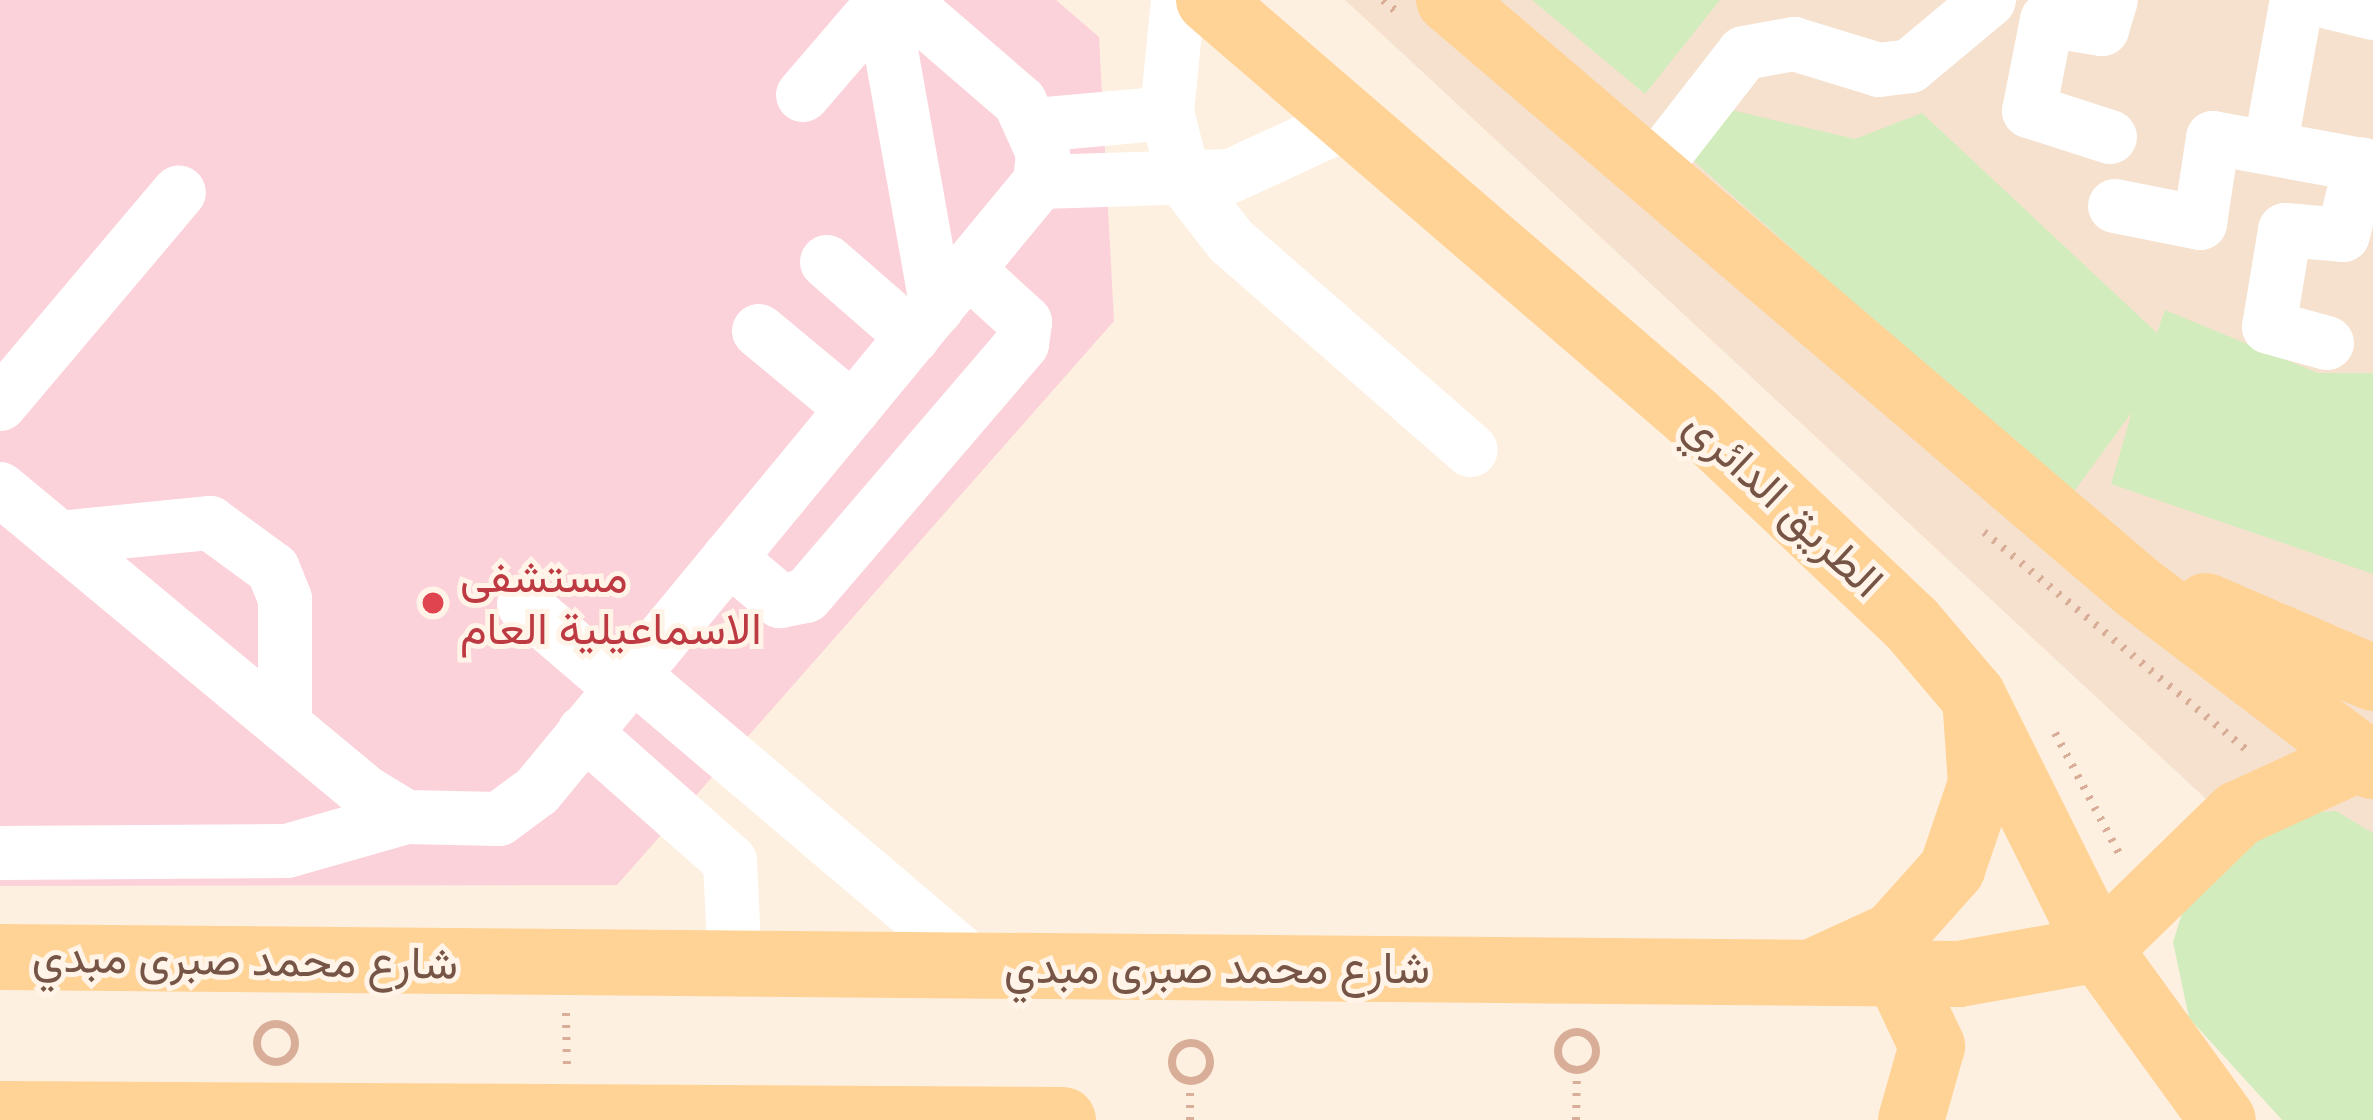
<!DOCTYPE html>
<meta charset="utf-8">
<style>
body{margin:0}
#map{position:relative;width:2373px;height:1120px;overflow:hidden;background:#fef0e0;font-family:Figtree,Vazirmatn,sans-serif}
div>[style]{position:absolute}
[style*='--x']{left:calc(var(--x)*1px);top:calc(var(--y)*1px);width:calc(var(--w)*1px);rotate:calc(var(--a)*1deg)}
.residential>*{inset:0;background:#f6e1ce}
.medical>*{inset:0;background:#fcd2da}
.green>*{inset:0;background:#d3ecbe}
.path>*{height:8px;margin-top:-4px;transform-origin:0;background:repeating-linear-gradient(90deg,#d9ae99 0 3px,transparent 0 12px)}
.path>.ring{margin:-4px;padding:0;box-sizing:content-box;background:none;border:8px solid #d9ae99;border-radius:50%}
.minor>*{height:54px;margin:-27px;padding:0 27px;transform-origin:27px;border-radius:27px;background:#fff}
.major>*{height:66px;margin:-33px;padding:0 33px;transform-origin:33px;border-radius:33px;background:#ffd295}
.dots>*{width:33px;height:33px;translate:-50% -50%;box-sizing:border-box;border:6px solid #fff4e7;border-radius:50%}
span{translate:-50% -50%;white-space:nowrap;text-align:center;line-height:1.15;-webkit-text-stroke:10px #fff4e7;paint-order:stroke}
.street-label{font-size:45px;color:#765446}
.health-label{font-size:45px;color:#be3a42}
.left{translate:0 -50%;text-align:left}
</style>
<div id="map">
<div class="residential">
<i style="clip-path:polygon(1345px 0,2373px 0,2373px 954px)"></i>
</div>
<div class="medical">
<i style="clip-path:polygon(0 0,1056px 0,1099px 37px,1114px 321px,617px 885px,0 886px)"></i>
</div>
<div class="green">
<i style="clip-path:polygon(1532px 0,1720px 0,1645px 94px)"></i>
<i style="clip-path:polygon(1727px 109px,1855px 139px,1922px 113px,2157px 333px,2165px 310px,2318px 373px,2373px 373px,2373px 574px,2111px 484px,2132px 412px,2070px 497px,1687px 155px)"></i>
<i style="clip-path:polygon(2336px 811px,2373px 833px,2373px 1120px,2282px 1120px,2189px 1018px,2173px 942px,2187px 898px,2291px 814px)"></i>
</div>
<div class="path">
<i style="--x:1383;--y:0;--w:20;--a:41"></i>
<i style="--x:1984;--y:532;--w:344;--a:39.7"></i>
<i style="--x:2055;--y:733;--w:140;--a:62"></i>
<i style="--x:566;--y:1013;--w:57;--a:89"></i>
<i class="ring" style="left:257px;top:1024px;width:30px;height:30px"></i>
<i class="ring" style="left:1558px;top:1032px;width:30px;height:30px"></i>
<i class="ring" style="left:1172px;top:1043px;width:30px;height:30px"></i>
<i style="--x:1190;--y:1081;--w:39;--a:90"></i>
<i style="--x:1576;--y:1120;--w:49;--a:-88.8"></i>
</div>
<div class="minor">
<i style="--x:882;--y:0;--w:313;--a:79.9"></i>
<i style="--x:1178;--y:0;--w:114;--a:95.6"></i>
<i style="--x:1167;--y:113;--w:71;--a:75.4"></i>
<i style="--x:1185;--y:182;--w:75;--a:52.1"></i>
<i style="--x:1231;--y:241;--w:318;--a:41.1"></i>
<i style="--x:2320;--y:0;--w:55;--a:13.8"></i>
<i style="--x:803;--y:95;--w:123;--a:-49.3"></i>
<i style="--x:1036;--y:125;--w:132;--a:-5.2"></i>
<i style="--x:2110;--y:137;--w:85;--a:-162.2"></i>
<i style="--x:2029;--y:111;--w:93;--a:-78.8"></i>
<i style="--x:2047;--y:20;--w:56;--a:9.3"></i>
<i style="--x:2102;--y:29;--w:30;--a:-73"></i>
<i style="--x:2270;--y:148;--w:150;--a:-79.7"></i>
<i style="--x:1649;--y:175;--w:155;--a:-52.1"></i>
<i style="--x:1744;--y:53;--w:51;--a:-10.2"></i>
<i style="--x:1794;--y:44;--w:89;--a:17"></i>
<i style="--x:1879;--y:70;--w:31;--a:-7"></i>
<i style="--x:1910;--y:66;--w:103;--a:-39.9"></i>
<i style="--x:1040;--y:182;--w:191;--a:-1.8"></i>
<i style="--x:1231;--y:176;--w:131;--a:-24.8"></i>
<i style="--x:2115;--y:206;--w:87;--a:11.3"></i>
<i style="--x:2200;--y:223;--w:86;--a:-81.3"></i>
<i style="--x:2213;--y:138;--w:163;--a:10.3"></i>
<i style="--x:827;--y:262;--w:114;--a:41.1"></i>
<i style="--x:759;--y:331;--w:122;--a:39.7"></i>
<i style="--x:2327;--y:343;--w:60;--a:-164.6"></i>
<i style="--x:2269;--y:327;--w:98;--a:-80.6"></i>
<i style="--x:2285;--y:230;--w:58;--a:4.9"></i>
<i style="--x:2343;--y:235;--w:73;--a:-75.8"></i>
<i style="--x:0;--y:404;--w:277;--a:-49.8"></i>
<i style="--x:0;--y:489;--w:474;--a:39.7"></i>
<i style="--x:365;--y:792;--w:48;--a:31.4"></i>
<i style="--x:406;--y:817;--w:93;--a:1.2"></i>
<i style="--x:499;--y:819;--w:47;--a:-36.4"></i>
<i style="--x:537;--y:791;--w:790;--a:-50.45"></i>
<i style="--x:1040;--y:182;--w:29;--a:-84"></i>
<i style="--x:1043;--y:153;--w:56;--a:-114.3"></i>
<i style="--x:1020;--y:102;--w:156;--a:-139.2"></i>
<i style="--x:59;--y:538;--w:152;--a:-5.7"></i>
<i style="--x:210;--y:523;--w:78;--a:36.1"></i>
<i style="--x:273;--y:569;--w:32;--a:68"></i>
<i style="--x:285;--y:599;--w:127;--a:90"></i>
<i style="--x:729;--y:558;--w:67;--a:40.1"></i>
<i style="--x:780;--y:601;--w:26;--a:-11"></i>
<i style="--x:806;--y:596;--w:332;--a:-49.4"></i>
<i style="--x:1022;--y:344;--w:22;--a:-82"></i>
<i style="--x:1025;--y:322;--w:77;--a:-137.6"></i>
<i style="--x:524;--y:605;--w:128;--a:40.6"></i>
<i style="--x:632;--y:674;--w:453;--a:40.3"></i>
<i style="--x:584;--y:732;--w:195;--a:41.5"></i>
<i style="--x:730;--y:861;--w:106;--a:87.3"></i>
<i style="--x:0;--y:853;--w:287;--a:-0.4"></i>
<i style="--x:287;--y:851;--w:124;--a:-15.9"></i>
</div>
<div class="major">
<i style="--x:1209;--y:0;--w:640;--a:40.76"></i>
<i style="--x:1694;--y:418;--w:299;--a:43.4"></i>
<i style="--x:1911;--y:623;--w:96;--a:49.7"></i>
<i style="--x:1973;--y:696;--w:283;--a:63.5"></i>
<i style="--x:2099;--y:949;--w:211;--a:54.1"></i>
<i style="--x:1449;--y:0;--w:904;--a:40.47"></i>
<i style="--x:2137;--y:587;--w:296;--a:37.2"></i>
<i style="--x:2206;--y:606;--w:182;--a:23.3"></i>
<i style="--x:0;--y:957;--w:1959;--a:0.5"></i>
<i style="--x:1959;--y:974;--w:142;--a:-10.1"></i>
<i style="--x:2099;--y:949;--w:194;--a:-44.2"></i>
<i style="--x:2238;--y:814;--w:136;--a:-24.7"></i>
<i style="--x:1819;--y:969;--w:81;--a:-24.7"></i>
<i style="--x:1893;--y:935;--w:89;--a:-48.2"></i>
<i style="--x:1952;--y:869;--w:90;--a:-71.2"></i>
<i style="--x:1981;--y:784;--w:73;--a:-93.9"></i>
<i style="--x:1898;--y:974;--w:80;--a:64.7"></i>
<i style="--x:1932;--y:1046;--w:77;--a:105.8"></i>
<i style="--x:0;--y:1114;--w:1063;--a:0.32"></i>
</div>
<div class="dots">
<i style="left:433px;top:603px;background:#e0444e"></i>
</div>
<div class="street-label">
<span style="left:1784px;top:503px;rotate:43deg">الطريق الدائري</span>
<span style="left:245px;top:960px;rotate:1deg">شارع محمد صبرى مبدي</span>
<span style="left:1217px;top:968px">شارع محمد صبرى مبدي</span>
</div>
<div class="health-label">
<span class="left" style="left:460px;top:603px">مستشفى<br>الاسماعيلية العام</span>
</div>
</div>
